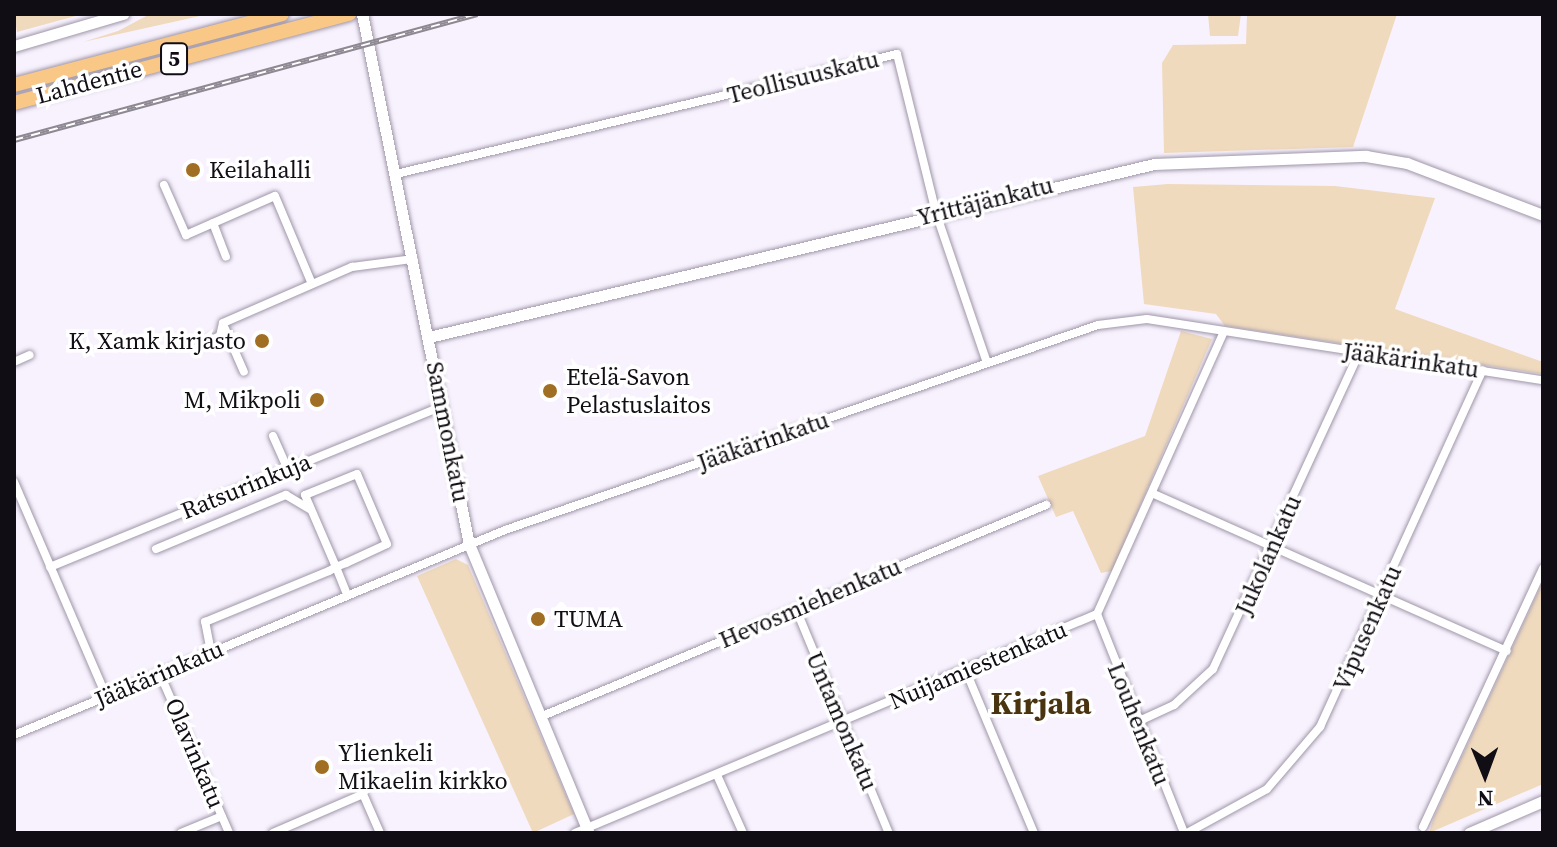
<!DOCTYPE html>
<meta charset="utf-8">
<style>
body{margin:0}
#map{position:relative;width:1557px;height:847px;overflow:hidden;background:#f8f2fe;font-family:"Source Serif 4",serif}
div>[style]{position:absolute}
[style*='--x']{left:calc(var(--x)*1px);top:calc(var(--y)*1px);width:calc(var(--w)*1px);rotate:calc(var(--a)*1deg)}
.green>*{inset:0;background:#f0dabe}
.roads{filter:drop-shadow(0 0 2px #9f96a8) drop-shadow(0 0 2px #9f96a8)}
.street>*{height:8px;margin:-4px;padding:0 4px;transform-origin:4px;border-radius:4px;background:#fff}
.secondary>*{height:11px;margin:-5.5px;padding:0 5.5px;transform-origin:5.5px;border-radius:5.5px;background:#fff}
.highway>*{height:14px;margin:-7px;padding:0 7px;transform-origin:7px;border-radius:7px;background:#f9c887}
.rail>*{height:6px;margin-top:-3px;transform-origin:0;background:repeating-linear-gradient(90deg,#fff 0 9px,#8d8892 0 18px);box-sizing:border-box;border-block:2px solid #8d8892}
.dots>*{width:22px;height:22px;translate:-50% -50%;box-sizing:border-box;border:4px solid #fff;border-radius:50%}
span{translate:-50% -50%;white-space:nowrap;text-align:center;line-height:1.15;-webkit-text-stroke:7px #fff;paint-order:stroke}
.shield-label span{padding:2px 6px;background:#fff;border:2px solid;border-radius:6px;-webkit-text-stroke-width:0}
.shield-label{font-size:22px;color:#110d14;font-weight:700}
.street-label{font-size:24px;color:#110d14}
.poi-label{font-size:24px;color:#110d14}
.left{translate:0 -50%;text-align:left}
.right{translate:-100% -50%;text-align:right}
.district-label{font-size:32px;color:#4a330f;font-weight:700}
.frame{position:absolute;inset:0;border:16px solid #110d14;pointer-events:none}
.north{position:absolute;left:1445px;top:735px;width:80px;height:80px;-webkit-text-stroke:6px #fff;paint-order:stroke;rotate:179deg;font-size:22px;font-weight:700;line-height:32px;text-align:center;color:#110d14}
.north::after{content:'';display:block;margin:auto;width:28px;height:36px;background:#110d14;clip-path:polygon(50% 0,100% 100%,50% 72%,0 100%)}
</style>
<div id="map">
<div class="green">
<i style="clip-path:polygon(14px 14px,83px 14px,17px 32px)"></i>
<i style="clip-path:polygon(150px 14px,209px 14px,83px 42px,118px 31px)"></i>
<i style="clip-path:polygon(1208px 14px,1241px 14px,1238px 36px,1210px 36px)"></i>
<i style="clip-path:polygon(1247px 14px,1397px 14px,1353px 147px,1164px 153px,1162px 63px,1173px 45px,1246px 44px)"></i>
<i style="clip-path:polygon(1168px 184px,1335px 186px,1435px 198px,1395px 309px,1543px 362px,1543px 374px,1225px 326px,1216px 314px,1144px 304px,1133px 187px)"></i>
<i style="clip-path:polygon(1181px 331px,1212px 339px,1112px 571px,1101px 573px,1073px 511px,1056px 517px,1038px 476px,1145px 436px)"></i>
<i style="clip-path:polygon(456px 559px,468px 565px,574px 814px,533px 833px,417px 576px)"></i>
<i style="clip-path:polygon(1543px 581px,1543px 784px,1429px 833px,1434px 817px)"></i>
</div>
<div class="roads">
<div class="street">
<i style="--x:396;--y:174;--w:515;--a:-13.47"></i>
<i style="--x:897;--y:54;--w:164;--a:76.2"></i>
<i style="--x:936;--y:213;--w:158;--a:71.2"></i>
<i style="--x:164;--y:185;--w:55;--a:66.3"></i>
<i style="--x:186;--y:235;--w:97;--a:-23.7"></i>
<i style="--x:275;--y:196;--w:95;--a:67.2"></i>
<i style="--x:213;--y:223;--w:36;--a:69"></i>
<i style="--x:223;--y:324;--w:52;--a:66.4"></i>
<i style="--x:202;--y:344;--w:20;--a:-24"></i>
<i style="--x:220;--y:336;--w:13;--a:-77"></i>
<i style="--x:223;--y:323;--w:141;--a:-23.5"></i>
<i style="--x:352;--y:267;--w:62;--a:-7.5"></i>
<i style="--x:14;--y:362;--w:17;--a:-24"></i>
<i style="--x:273;--y:436;--w:37;--a:66"></i>
<i style="--x:14;--y:482;--w:233;--a:66.7"></i>
<i style="--x:1154;--y:494;--w:386;--a:24"></i>
<i style="--x:156;--y:549;--w:141;--a:-22.6"></i>
<i style="--x:286;--y:495;--w:29;--a:31"></i>
<i style="--x:50;--y:567;--w:424;--a:-22.3"></i>
<i style="--x:796;--y:609;--w:243;--a:67.5"></i>
<i style="--x:1097;--y:614;--w:236;--a:68.3"></i>
<i style="--x:211;--y:652;--w:31;--a:-101"></i>
<i style="--x:205;--y:622;--w:134;--a:-22.4"></i>
<i style="--x:329;--y:571;--w:8;--a:-30"></i>
<i style="--x:336;--y:567;--w:11;--a:-22"></i>
<i style="--x:346;--y:563;--w:45;--a:-24.9"></i>
<i style="--x:387;--y:544;--w:76;--a:-113.2"></i>
<i style="--x:357;--y:474;--w:56;--a:158"></i>
<i style="--x:305;--y:495;--w:78;--a:66.7"></i>
<i style="--x:336;--y:567;--w:29;--a:68"></i>
<i style="--x:965;--y:669;--w:178;--a:67.2"></i>
<i style="--x:160;--y:674;--w:173;--a:66.5"></i>
<i style="--x:540;--y:717;--w:549;--a:-22.73"></i>
<i style="--x:1137;--y:722;--w:41;--a:-24.7"></i>
<i style="--x:1174;--y:705;--w:53;--a:-42.7"></i>
<i style="--x:1213;--y:669;--w:348;--a:-65.2"></i>
<i style="--x:14;--y:735;--w:532;--a:-22.66"></i>
<i style="--x:505;--y:530;--w:627;--a:-19.07"></i>
<i style="--x:1098;--y:325;--w:49;--a:-7"></i>
<i style="--x:1147;--y:319;--w:401;--a:8.8"></i>
<i style="--x:717;--y:775;--w:64;--a:65.9"></i>
<i style="--x:1423;--y:827;--w:285;--a:-65.1"></i>
<i style="--x:181;--y:833;--w:44;--a:-22.5"></i>
<i style="--x:273;--y:833;--w:98;--a:-23.4"></i>
<i style="--x:363;--y:794;--w:43;--a:66.4"></i>
<i style="--x:575;--y:833;--w:566;--a:-22.76"></i>
<i style="--x:1097;--y:614;--w:307;--a:-65.8"></i>
<i style="--x:1187;--y:833;--w:91;--a:-28.8"></i>
<i style="--x:1267;--y:789;--w:82;--a:-49.5"></i>
<i style="--x:1320;--y:727;--w:392;--a:-65.5"></i>
</div>
<div class="secondary">
<i style="--x:362;--y:14;--w:541;--a:78.59"></i>
<i style="--x:469;--y:544;--w:313;--a:67.5"></i>
<i style="--x:14;--y:46;--w:114;--a:-16.4"></i>
<i style="--x:429;--y:337;--w:745;--a:-13.42"></i>
<i style="--x:1154;--y:164;--w:212;--a:-2.2"></i>
<i style="--x:1366;--y:156;--w:42;--a:9.7"></i>
<i style="--x:1407;--y:163;--w:146;--a:20.9"></i>
<i style="--x:1469;--y:833;--w:81;--a:-23.4"></i>
</div>
<div class="highway">
<i style="--x:14;--y:85;--w:277;--a:-14.8"></i>
<i style="--x:14;--y:103;--w:347;--a:-14.9"></i>
</div>
</div>
<div class="rail">
<i style="--x:14;--y:140;--w:480;--a:-15.2"></i>
</div>
<div class="dots">
<i style="left:193px;top:170px;background:#a06f23"></i>
<i style="left:262px;top:341px;background:#a06f23"></i>
<i style="left:550px;top:391px;background:#a06f23"></i>
<i style="left:317px;top:400px;background:#a06f23"></i>
<i style="left:538px;top:619px;background:#a06f23"></i>
<i style="left:322px;top:767px;background:#a06f23"></i>
</div>
<div class="shield-label">
<span style="left:174px;top:59px">5</span>
</div>
<div class="street-label">
<span style="left:803px;top:77px;rotate:-14deg">Teollisuuskatu</span>
<span style="left:89px;top:82px;rotate:-15deg">Lahdentie</span>
<span style="left:985px;top:201px;rotate:-14deg">Yrittäjänkatu</span>
<span style="left:1411px;top:360px;rotate:8deg">Jääkärinkatu</span>
<span style="left:448px;top:432px;rotate:79deg">Sammonkatu</span>
<span style="left:763px;top:441px;rotate:-19deg">Jääkärinkatu</span>
<span style="left:246px;top:486px;rotate:-22deg">Ratsurinkuja</span>
<span style="left:1268px;top:555px;rotate:-66deg">Jukolankatu</span>
<span style="left:810px;top:603px;rotate:-23deg">Hevosmiehenkatu</span>
<span style="left:1367px;top:628px;rotate:-66deg">Vipusenkatu</span>
<span style="left:978px;top:665px;rotate:-23deg">Nuijamiestenkatu</span>
<span style="left:159px;top:674px;rotate:-23deg">Jääkärinkatu</span>
<span style="left:842px;top:721px;rotate:67deg">Untamonkatu</span>
<span style="left:1139px;top:724px;rotate:68deg">Louhenkatu</span>
<span style="left:195px;top:753px;rotate:67deg">Olavinkatu</span>
</div>
<div class="poi-label">
<span class="left" style="left:209px;top:170px">Keilahalli</span>
<span class="right" style="left:246px;top:341px">K, Xamk kirjasto</span>
<span class="left" style="left:566px;top:391px">Etelä-Savon<br>Pelastuslaitos</span>
<span class="right" style="left:301px;top:400px">M, Mikpoli</span>
<span class="left" style="left:554px;top:619px">TUMA</span>
<span class="left" style="left:338px;top:767px">Ylienkeli<br>Mikaelin kirkko</span>
</div>
<div class="district-label">
<span style="left:1041px;top:703px">Kirjala</span>
</div>
<div class="frame"></div>
<div class="north">N</div>
</div>
